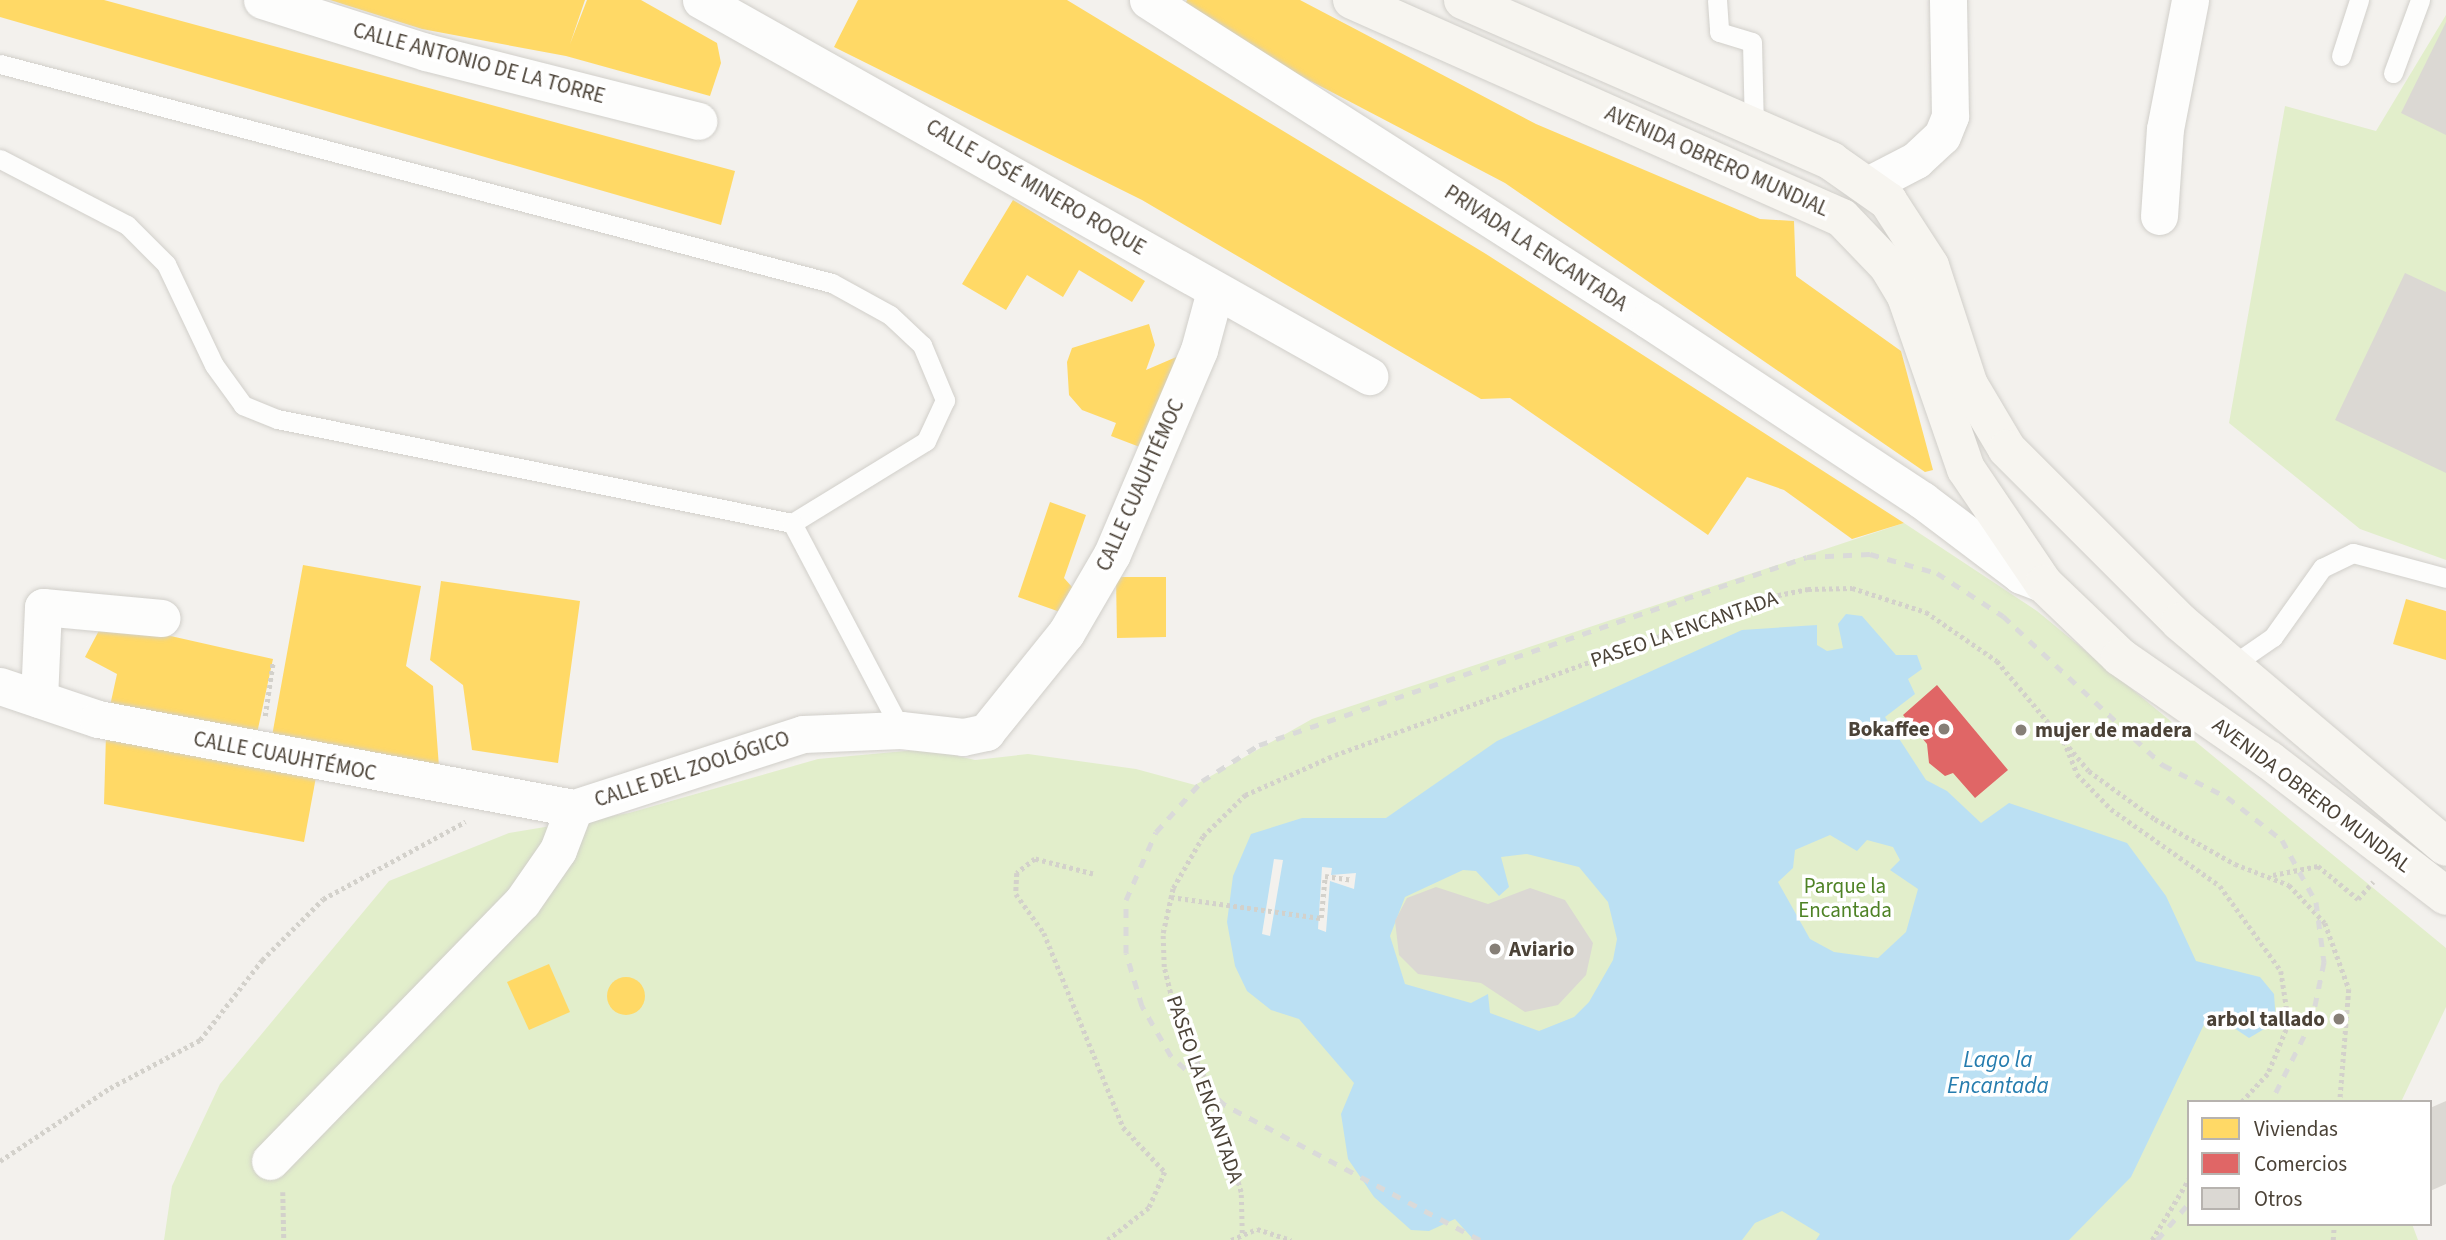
<!DOCTYPE html>
<meta charset="utf-8">
<style>
body{margin:0}
#map{position:relative;width:2446px;height:1240px;overflow:hidden;background:#f3f1ed;font-family:"Source Sans 3",sans-serif}
div>[style]{position:absolute}
[style*='--x']{left:calc(var(--x)*1px);top:calc(var(--y)*1px);width:calc(var(--w)*1px);rotate:calc(var(--a)*1deg)}
.green>*{inset:0;background:#e2eecb}
.water>*{inset:0;background:#bbe0f3}
.pier>*{inset:0;background:#f3f1ed}
.homes>*{inset:0;background:#ffd966}
.round{border-radius:50%}
.shops>*{inset:0;background:#e06666}
.building>*{inset:0;background:#dbd8d3}
.path>*{height:4.5px;margin-top:-2.25px;transform-origin:0;background:repeating-linear-gradient(90deg,#d3d1cb 0 3.5px,transparent 0 7px)}
.roads{filter:drop-shadow(0 0 2px #d1cfca) drop-shadow(0 0 2px #d1cfca)}
.lane>*{height:19px;margin:-9.5px;padding:0 9.5px;transform-origin:9.5px;border-radius:9.5px;background:#fdfdfc}
.street>*{height:37px;margin:-18.5px;padding:0 18.5px;transform-origin:18.5px;border-radius:18.5px;background:#fdfdfc}
.secondary>*{height:38px;margin:-19px;padding:0 19px;transform-origin:19px;border-radius:19px;background:#f7f5f0}
.rail>*{height:5px;margin-top:-2.5px;transform-origin:0;background:repeating-linear-gradient(90deg,#dadad9 0 9px,transparent 0 18px)}
.dots>*{width:19px;height:19px;translate:-50% -50%;box-sizing:border-box;border:4px solid #fff;border-radius:50%}
span{translate:-50% -50%;white-space:nowrap;text-align:center;line-height:1.15;-webkit-text-stroke:7px #fff;paint-order:stroke}
.street-label{font-size:21px;color:#4b4237}
.poi-label{font-size:21px;color:#4b4237;font-weight:700}
.right{translate:-100% -50%;text-align:right}
.left{translate:0 -50%;text-align:left}
.park-label{font-size:21px;color:#4e8225}
.water-label{font-size:23px;color:#257cae;font-style:italic}
.legend{position:absolute;left:2187px;top:1100px;width:245px;height:126px;box-sizing:border-box;background:#fff;border:2px solid #b7b3af;margin:0;padding:9px 12px;list-style:none;font-size:21px;color:#4b4237}
.legend li{display:flex;align-items:center;gap:14px;height:35px}
.legend b{width:35px;border:2px solid #b7b3af}
</style>
<div id="map">
<div class="green">
<i style="clip-path:polygon(2446px 15px,2446px 560px,2360px 529px,2229px 423px,2285px 106px,2376px 131px)"></i>
<i style="clip-path:polygon(1904px 523px,2037px 611px,2446px 948px,2446px 1007px,2401px 1102px,2189px 1102px,2189px 1224px,2412px 1224px,2418px 1240px,164px 1240px,172px 1186px,220px 1084px,389px 881px,509px 833px,629px 813px,818px 759px,927px 749px,975px 760px,1028px 754px,1136px 769px,1195px 785px,1312px 719px)"></i>
</div>
<div class="water">
<i style="clip-path:polygon(evenodd,1846px 614px,1862px 616px,1896px 655px,1917px 655px,1922px 669px,1908px 679px,1915px 694px,1885px 717px,1926px 780px,1947px 791px,1981px 823px,2009px 803px,2127px 843px,2166px 896px,2196px 961px,2260px 977px,2274px 994px,2276px 1022px,2249px 1038px,2210px 1012px,2131px 1177px,2069px 1240px,1816px 1240px,1820px 1234px,1782px 1211px,1755px 1223px,1742px 1240px,1474px 1240px,1455px 1219px,1429px 1231px,1411px 1230px,1374px 1197px,1348px 1159px,1341px 1114px,1354px 1083px,1299px 1019px,1271px 1010px,1247px 991px,1235px 966px,1227px 922px,1233px 876px,1251px 834px,1302px 818px,1386px 818px,1497px 741px,1742px 630px,1817px 625px,1817px 645px,1827px 651px,1843px 648px,1838px 624px,1846px 614px,1830px 835px,1857px 851px,1867px 840px,1893px 847px,1900px 860px,1890px 870px,1918px 889px,1906px 932px,1878px 958px,1834px 952px,1810px 939px,1778px 882px,1793px 868px,1795px 850px,1830px 835px,1846px 614px,1527px 854px,1579px 867px,1608px 902px,1617px 939px,1613px 960px,1589px 1002px,1574px 1017px,1539px 1031px,1490px 1013px,1488px 994px,1471px 1003px,1405px 984px,1390px 936px,1405px 897px,1463px 870px,1476px 871px,1499px 896px,1509px 887px,1501px 857px,1527px 854px)"></i>
</div>
<div class="pier">
<i style="clip-path:polygon(1274px 859px,1283px 860px,1270px 936px,1262px 934px)"></i>
<i style="clip-path:polygon(1322px 867px,1332px 868px,1331px 875px,1356px 873px,1354px 889px,1330px 881px,1326px 932px,1318px 929px)"></i>
</div>
<div class="homes">
<i style="clip-path:polygon(0 0,104px 0,735px 171px,721px 225px,0 17px)"></i>
<i style="clip-path:polygon(330px 0,585px 0,570px 44px,587px 0,641px 0,717px 43px,721px 63px,710px 96px,566px 56px,422px 29px)"></i>
<i style="clip-path:polygon(858px 0,1067px 0,1486px 254px,1904px 523px,1852px 539px,1784px 490px,1747px 477px,1708px 535px,1510px 398px,1481px 399px,1142px 200px,834px 47px)"></i>
<i style="clip-path:polygon(1187px 0,1300px 0,1536px 124px,1760px 219px,1794px 221px,1796px 276px,1901px 351px,1933px 470px,1925px 472px,1505px 183px,1181px 13px)"></i>
<i style="clip-path:polygon(1013px 200px,1145px 281px,1132px 302px,1079px 270px,1063px 297px,1027px 275px,1006px 310px,962px 284px)"></i>
<i style="clip-path:polygon(1149px 324px,1155px 345px,1146px 370px,1181px 355px,1145px 449px,1111px 436px,1116px 423px,1082px 410px,1069px 395px,1067px 362px,1072px 348px)"></i>
<i style="clip-path:polygon(1050px 502px,1086px 515px,1064px 578px,1081px 597px,1074px 617px,1018px 597px)"></i>
<i style="clip-path:polygon(303px 565px,421px 586px,406px 666px,433px 686px,439px 767px,272px 736px)"></i>
<i style="clip-path:polygon(1116px 577px,1166px 577px,1166px 637px,1117px 638px)"></i>
<i style="clip-path:polygon(441px 581px,580px 601px,558px 763px,472px 750px,463px 685px,430px 660px)"></i>
<i style="clip-path:polygon(2406px 599px,2446px 611px,2446px 660px,2393px 644px)"></i>
<i style="clip-path:polygon(104px 621px,273px 659px,256px 738px,110px 706px,117px 674px,85px 657px)"></i>
<i style="clip-path:polygon(106px 735px,316px 777px,304px 842px,104px 804px)"></i>
<i style="clip-path:polygon(549px 964px,570px 1012px,529px 1030px,507px 982px)"></i>
<i class="round" style="left:607px;top:977px;width:38px;height:38px"></i>
</div>
<div class="shops">
<i style="clip-path:polygon(1937px 685px,2008px 770px,1975px 798px,1953px 773px,1945px 776px,1929px 763px,1927px 744px,1903px 715px)"></i>
</div>
<div class="building">
<i style="clip-path:polygon(2446px 22px,2446px 135px,2401px 113px)"></i>
<i style="clip-path:polygon(2405px 273px,2446px 292px,2446px 473px,2335px 420px)"></i>
<i style="clip-path:polygon(1436px 887px,1488px 904px,1530px 888px,1565px 900px,1593px 943px,1586px 975px,1558px 1005px,1525px 1012px,1481px 983px,1418px 974px,1399px 955px,1395px 921px,1407px 898px)"></i>
<i style="clip-path:polygon(2446px 1101px,2446px 1184px,2430px 1191px,2430px 1108px)"></i>
</div>
<div class="path">
<i style="--x:265;--y:716;--w:55;--a:-81.6"></i>
<i style="--x:2064;--y:741;--w:35;--a:68"></i>
<i style="--x:2077;--y:774;--w:49;--a:45.8"></i>
<i style="--x:2111;--y:809;--w:133;--a:35.2"></i>
<i style="--x:2220;--y:886;--w:105;--a:54.3"></i>
<i style="--x:2281;--y:971;--w:53;--a:81.3"></i>
<i style="--x:2289;--y:1023;--w:55;--a:112.4"></i>
<i style="--x:2268;--y:1074;--w:38;--a:133"></i>
<i style="--x:1093;--y:874;--w:60;--a:-165.5"></i>
<i style="--x:1035;--y:859;--w:23;--a:142"></i>
<i style="--x:1017;--y:873;--w:21;--a:93"></i>
<i style="--x:1016;--y:894;--w:48;--a:54.3"></i>
<i style="--x:1044;--y:933;--w:209;--a:67.8"></i>
<i style="--x:1123;--y:1127;--w:62;--a:47"></i>
<i style="--x:1165;--y:1172;--w:39;--a:114"></i>
<i style="--x:1149;--y:1208;--w:52;--a:142"></i>
<i style="--x:2273;--y:875;--w:46;--a:-11.3"></i>
<i style="--x:2318;--y:866;--w:52;--a:39.5"></i>
<i style="--x:2358;--y:899;--w:23;--a:-49"></i>
<i style="--x:1171;--y:897;--w:151;--a:8"></i>
<i style="--x:1321;--y:918;--w:42;--a:-84.6"></i>
<i style="--x:1325;--y:876;--w:27;--a:8"></i>
<i style="--x:0;--y:1161;--w:132;--a:-33.6"></i>
<i style="--x:110;--y:1088;--w:102;--a:-28.1"></i>
<i style="--x:200;--y:1040;--w:101;--a:-52.2"></i>
<i style="--x:262;--y:960;--w:86;--a:-45"></i>
<i style="--x:323;--y:899;--w:162;--a:-28.5"></i>
<i style="--x:283;--y:1192;--w:48;--a:88.8"></i>
<i style="--x:1242;--y:1233;--w:41;--a:-91.4"></i>
<i style="--x:1241;--y:1192;--w:114;--a:-107.3"></i>
<i style="--x:1207;--y:1083;--w:70;--a:-115.5"></i>
<i style="--x:1177;--y:1020;--w:55;--a:-103.8"></i>
<i style="--x:1164;--y:967;--w:34;--a:-92"></i>
<i style="--x:1163;--y:933;--w:46;--a:-77.5"></i>
<i style="--x:1173;--y:888;--w:60;--a:-60"></i>
<i style="--x:1203;--y:836;--w:59;--a:-44.3"></i>
<i style="--x:1245;--y:795;--w:98;--a:-24"></i>
<i style="--x:1335;--y:755;--w:457;--a:-20.1"></i>
<i style="--x:1764;--y:598;--w:45;--a:-11.6"></i>
<i style="--x:1808;--y:589;--w:44;--a:-1.3"></i>
<i style="--x:1852;--y:588;--w:78;--a:18"></i>
<i style="--x:1926;--y:612;--w:86;--a:34.6"></i>
<i style="--x:1997;--y:661;--w:143;--a:50.1"></i>
<i style="--x:2089;--y:771;--w:82;--a:36"></i>
<i style="--x:2155;--y:819;--w:92;--a:29.4"></i>
<i style="--x:2235;--y:864;--w:58;--a:21.3"></i>
<i style="--x:2289;--y:885;--w:52;--a:46.5"></i>
<i style="--x:2325;--y:923;--w:70;--a:70"></i>
<i style="--x:2349;--y:989;--w:113;--a:94.6"></i>
<i style="--x:1231;--y:1240;--w:28;--a:-23"></i>
<i style="--x:1257;--y:1229;--w:36;--a:18"></i>
<i style="--x:2152;--y:1240;--w:71;--a:-58.8"></i>
<i style="--x:2333;--y:1240;--w:16;--a:-86"></i>
</div>
<div class="roads">
<div class="lane">
<i style="--x:1717;--y:0;--w:32;--a:86"></i>
<i style="--x:1719;--y:32;--w:34;--a:17"></i>
<i style="--x:1752;--y:42;--w:85;--a:88.7"></i>
<i style="--x:2341;--y:56;--w:59;--a:-72.2"></i>
<i style="--x:0;--y:64;--w:860;--a:14.75"></i>
<i style="--x:832;--y:283;--w:66;--a:28.9"></i>
<i style="--x:890;--y:315;--w:44;--a:43.2"></i>
<i style="--x:922;--y:345;--w:60;--a:67.3"></i>
<i style="--x:945;--y:400;--w:45;--a:114.9"></i>
<i style="--x:926;--y:441;--w:157;--a:148.5"></i>
<i style="--x:792;--y:523;--w:525;--a:-168.58"></i>
<i style="--x:277;--y:419;--w:37;--a:-158"></i>
<i style="--x:243;--y:405;--w:49;--a:-125.9"></i>
<i style="--x:214;--y:365;--w:112;--a:-115.4"></i>
<i style="--x:166;--y:264;--w:55;--a:-135"></i>
<i style="--x:127;--y:225;--w:143;--a:-152.5"></i>
<i style="--x:2393;--y:73;--w:78;--a:-69.7"></i>
<i style="--x:792;--y:523;--w:234;--a:62.2"></i>
<i style="--x:2231;--y:666;--w:51;--a:-34.6"></i>
<i style="--x:2273;--y:637;--w:85;--a:-54.6"></i>
<i style="--x:2322;--y:568;--w:34;--a:-26"></i>
<i style="--x:2353;--y:553;--w:96;--a:15"></i>
</div>
<div class="street">
<i style="--x:262;--y:0;--w:172;--a:17.6"></i>
<i style="--x:426;--y:52;--w:281;--a:14.2"></i>
<i style="--x:701;--y:0;--w:767;--a:29.37"></i>
<i style="--x:1148;--y:0;--w:594;--a:32.57"></i>
<i style="--x:1649;--y:320;--w:327;--a:33.4"></i>
<i style="--x:1922;--y:500;--w:124;--a:37.1"></i>
<i style="--x:2021;--y:575;--w:25;--a:21"></i>
<i style="--x:1868;--y:185;--w:54;--a:-27.5"></i>
<i style="--x:1916;--y:160;--w:35;--a:-43"></i>
<i style="--x:1942;--y:136;--w:22;--a:-68"></i>
<i style="--x:1950;--y:116;--w:116;--a:-91"></i>
<i style="--x:2159;--y:216;--w:87;--a:-86.1"></i>
<i style="--x:2165;--y:129;--w:131;--a:-79"></i>
<i style="--x:0;--y:686;--w:103;--a:18.6"></i>
<i style="--x:98;--y:719;--w:484;--a:10.6"></i>
<i style="--x:39;--y:699;--w:92;--a:-87.5"></i>
<i style="--x:43;--y:607;--w:119;--a:5.3"></i>
<i style="--x:270;--y:1161;--w:361;--a:-45.8"></i>
<i style="--x:522;--y:902;--w:63;--a:-55.3"></i>
<i style="--x:558;--y:850;--w:45;--a:-69.1"></i>
<i style="--x:574;--y:808;--w:241;--a:-17.9"></i>
<i style="--x:803;--y:734;--w:98;--a:-2.3"></i>
<i style="--x:901;--y:730;--w:62;--a:6.4"></i>
<i style="--x:963;--y:737;--w:24;--a:-12"></i>
<i style="--x:986;--y:732;--w:127;--a:-51.1"></i>
<i style="--x:1066;--y:633;--w:91;--a:-59.8"></i>
<i style="--x:1112;--y:554;--w:222;--a:-66.9"></i>
<i style="--x:1199;--y:350;--w:61;--a:-74.8"></i>
</div>
<div class="secondary">
<i style="--x:1352;--y:0;--w:536;--a:23.98"></i>
<i style="--x:1842;--y:218;--w:66;--a:46.2"></i>
<i style="--x:1888;--y:266;--w:35;--a:59"></i>
<i style="--x:1906;--y:296;--w:183;--a:70.9"></i>
<i style="--x:1966;--y:469;--w:139;--a:55.9"></i>
<i style="--x:2044;--y:584;--w:105;--a:43.8"></i>
<i style="--x:2120;--y:657;--w:181;--a:34.7"></i>
<i style="--x:2269;--y:760;--w:223;--a:37.5"></i>
<i style="--x:1463;--y:0;--w:402;--a:23.6"></i>
<i style="--x:1831;--y:161;--w:70;--a:35.1"></i>
<i style="--x:1888;--y:201;--w:77;--a:57.1"></i>
<i style="--x:1930;--y:266;--w:125;--a:71.9"></i>
<i style="--x:1969;--y:385;--w:74;--a:59.3"></i>
<i style="--x:2007;--y:449;--w:245;--a:45"></i>
<i style="--x:2180;--y:622;--w:348;--a:40.2"></i>
</div>
</div>
<div class="rail">
<i style="--x:1480;--y:1240;--w:289;--a:-152.1"></i>
<i style="--x:1225;--y:1105;--w:73;--a:-137.8"></i>
<i style="--x:1171;--y:1056;--w:58;--a:-120.1"></i>
<i style="--x:1142;--y:1006;--w:55;--a:-106.8"></i>
<i style="--x:1126;--y:953;--w:53;--a:-90"></i>
<i style="--x:1126;--y:900;--w:74;--a:-66.2"></i>
<i style="--x:1156;--y:832;--w:69;--a:-48"></i>
<i style="--x:1202;--y:781;--w:67;--a:-32.3"></i>
<i style="--x:1259;--y:745;--w:579;--a:-18.94"></i>
<i style="--x:1807;--y:557;--w:63;--a:-2.7"></i>
<i style="--x:1870;--y:554;--w:70;--a:15.8"></i>
<i style="--x:1937;--y:573;--w:79;--a:33.1"></i>
<i style="--x:2003;--y:616;--w:219;--a:43"></i>
<i style="--x:2163;--y:765;--w:72;--a:26.6"></i>
<i style="--x:2227;--y:797;--w:70;--a:38"></i>
<i style="--x:2282;--y:840;--w:71;--a:61.3"></i>
<i style="--x:2316;--y:902;--w:61;--a:82.4"></i>
<i style="--x:2324;--y:962;--w:59;--a:101.7"></i>
<i style="--x:2312;--y:1020;--w:92;--a:116.6"></i>
<i style="--x:2157;--y:1240;--w:49;--a:-49.1"></i>
</div>
<div class="dots">
<i style="left:1944px;top:729px;background:#867f77"></i>
<i style="left:2021px;top:730px;background:#867f77"></i>
<i style="left:1495px;top:949px;background:#867f77"></i>
<i style="left:2339px;top:1019px;background:#867f77"></i>
</div>
<div class="street-label">
<span style="left:479px;top:63px;rotate:15deg">CALLE ANTONIO DE LA TORRE</span>
<span style="left:1717px;top:161px;rotate:24deg">AVENIDA OBRERO MUNDIAL</span>
<span style="left:1036px;top:187px;rotate:30deg">CALLE JOSÉ MINERO ROQUE</span>
<span style="left:1536px;top:248px;rotate:33deg">PRIVADA LA ENCANTADA</span>
<span style="left:1140px;top:485px;rotate:-66deg">CALLE CUAUHTÉMOC</span>
<span style="left:1684px;top:629px;rotate:-19deg">PASEO LA ENCANTADA</span>
<span style="left:285px;top:756px;rotate:11deg">CALLE CUAUHTÉMOC</span>
<span style="left:692px;top:769px;rotate:-18deg">CALLE DEL ZOOLÓGICO</span>
<span style="left:2312px;top:795px;rotate:37deg">AVENIDA OBRERO MUNDIAL</span>
<span style="left:1205px;top:1089px;rotate:71deg">PASEO LA ENCANTADA</span>
</div>
<div class="poi-label">
<span class="right" style="left:1930px;top:729px">Bokaffee</span>
<span class="left" style="left:2035px;top:730px">mujer de madera</span>
<span class="left" style="left:1509px;top:949px">Aviario</span>
<span class="right" style="left:2325px;top:1019px">arbol tallado</span>
</div>
<div class="park-label">
<span style="left:1845px;top:898px">Parque la<br>Encantada</span>
</div>
<div class="water-label">
<span style="left:1998px;top:1073px">Lago la<br>Encantada</span>
</div>
<ul class="legend">
<li><b style="height:19px;background:#ffd966"></b>Viviendas</li>
<li><b style="height:19px;background:#e06666"></b>Comercios</li>
<li><b style="height:19px;background:#dbd8d3"></b>Otros</li>
</ul>
</div>
